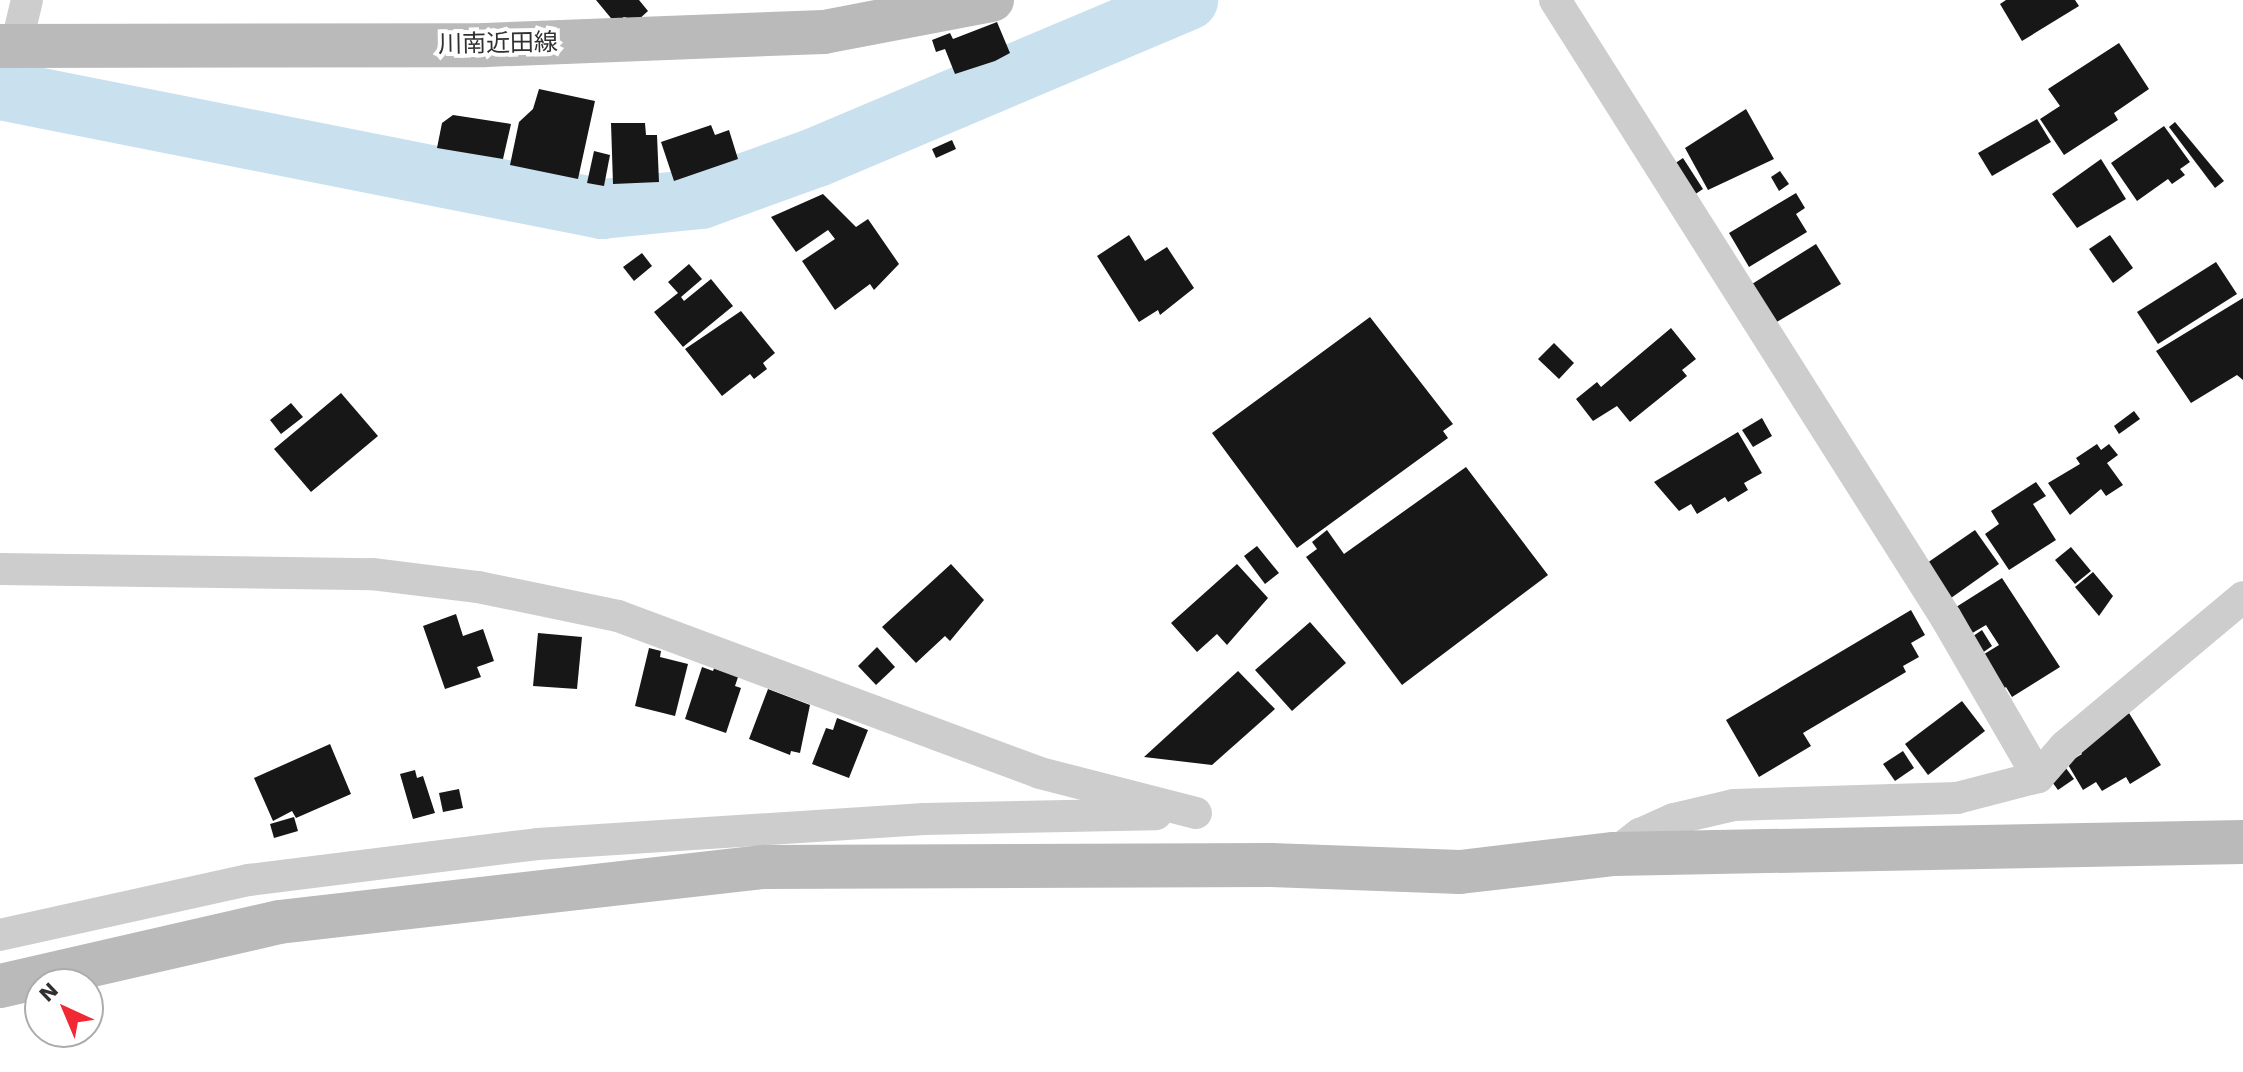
<!DOCTYPE html>
<meta charset="utf-8">
<style>
body{margin:0}
#map{position:relative;width:2243px;height:1072px;overflow:hidden;background:#fff;font-family:"Work Sans","Noto Sans JP",sans-serif}
div>[style]{position:absolute}
[style*='--x']{left:calc(var(--x)*1px);top:calc(var(--y)*1px);width:calc(var(--w)*1px);rotate:calc(var(--a)*1deg)}
.river>*{height:60px;margin:-30px;padding:0 30px;transform-origin:30px;border-radius:30px;background:#c9e0ef}
.building>*{inset:0;background:#171717}
.street>*{height:32px;margin:-16px;padding:0 16px;transform-origin:16px;border-radius:16px;background:#cdcdcd}
.secondary>*{height:44px;margin:-22px;padding:0 22px;transform-origin:22px;border-radius:22px;background:#bababa}
span{translate:-50% -50%;white-space:nowrap;text-align:center;line-height:1.15;-webkit-text-stroke:8px #fff;paint-order:stroke}
.street-label{font-size:24px;color:#303030}
.north{position:absolute;left:24px;top:968px;width:80px;height:80px;box-sizing:border-box;background:#fff;border:2px solid #acacac;border-radius:50%;rotate:316deg;font-size:22px;font-weight:700;line-height:32px;text-align:center;color:#303030}
.north::after{content:'';display:block;margin:auto;width:28px;height:36px;background:#f12934;clip-path:polygon(50% 0,100% 100%,50% 72%,0 100%)}
</style>
<div id="map">
<div class="river">
<i style="--x:0;--y:90;--w:614;--a:11.18"></i>
<i style="--x:602;--y:209;--w:100;--a:-5.8"></i>
<i style="--x:701;--y:199;--w:123;--a:-19.9"></i>
<i style="--x:817;--y:157;--w:403;--a:-22.9"></i>
</div>
<div class="building">
<i style="clip-path:polygon(596px 0,639px 0,648px 11px,637px 21px,624px 17px,615px 23px)"></i>
<i style="clip-path:polygon(2006px 0,2075px 0,2079px 6px,2022px 41px,2000px 4px)"></i>
<i style="clip-path:polygon(997px 22px,1010px 53px,995px 61px,955px 74px,945px 49px,936px 52px,932px 40px,950px 33px,953px 39px)"></i>
<i style="clip-path:polygon(2119px 43px,2149px 89px,2114px 113px,2118px 120px,2064px 155px,2040px 119px,2060px 106px,2048px 89px)"></i>
<i style="clip-path:polygon(539px 89px,595px 101px,578px 179px,510px 165px,519px 122px,533px 109px)"></i>
<i style="clip-path:polygon(1746px 109px,1774px 159px,1708px 190px,1685px 148px)"></i>
<i style="clip-path:polygon(453px 115px,511px 124px,503px 159px,437px 148px,442px 123px)"></i>
<i style="clip-path:polygon(2037px 119px,2051px 142px,1992px 176px,1978px 153px)"></i>
<i style="clip-path:polygon(2175px 122px,2224px 181px,2215px 188px,2169px 127px)"></i>
<i style="clip-path:polygon(611px 123px,645px 123px,646px 135px,657px 135px,659px 182px,613px 184px)"></i>
<i style="clip-path:polygon(711px 125px,715px 135px,729px 130px,738px 159px,674px 181px,661px 142px)"></i>
<i style="clip-path:polygon(2164px 126px,2190px 162px,2180px 169px,2185px 175px,2172px 184px,2168px 179px,2137px 201px,2111px 163px)"></i>
<i style="clip-path:polygon(952px 140px,956px 149px,936px 158px,932px 149px)"></i>
<i style="clip-path:polygon(594px 151px,610px 155px,604px 186px,587px 183px)"></i>
<i style="clip-path:polygon(1683px 158px,1703px 189px,1691px 197px,1671px 166px)"></i>
<i style="clip-path:polygon(2101px 159px,2126px 199px,2077px 228px,2052px 194px)"></i>
<i style="clip-path:polygon(1780px 171px,1789px 184px,1779px 191px,1771px 177px)"></i>
<i style="clip-path:polygon(1796px 193px,1805px 208px,1796px 214px,1807px 232px,1749px 267px,1729px 233px)"></i>
<i style="clip-path:polygon(823px 194px,856px 227px,868px 219px,899px 264px,874px 290px,870px 284px,835px 310px,802px 261px,835px 239px,828px 230px,796px 252px,771px 217px)"></i>
<i style="clip-path:polygon(1129px 235px,1145px 261px,1167px 247px,1194px 288px,1160px 315px,1158px 310px,1139px 322px,1097px 256px)"></i>
<i style="clip-path:polygon(2110px 235px,2133px 268px,2113px 283px,2089px 249px)"></i>
<i style="clip-path:polygon(1816px 244px,1841px 284px,1775px 323px,1744px 289px)"></i>
<i style="clip-path:polygon(642px 253px,652px 266px,634px 281px,623px 267px)"></i>
<i style="clip-path:polygon(2216px 262px,2237px 294px,2158px 344px,2137px 312px)"></i>
<i style="clip-path:polygon(689px 264px,702px 279px,681px 297px,684px 301px,711px 279px,733px 306px,683px 347px,654px 312px,678px 293px,668px 282px)"></i>
<i style="clip-path:polygon(2243px 298px,2243px 380px,2237px 375px,2191px 403px,2156px 351px)"></i>
<i style="clip-path:polygon(741px 311px,775px 353px,763px 363px,767px 369px,754px 379px,750px 374px,722px 396px,685px 349px)"></i>
<i style="clip-path:polygon(1370px 317px,1453px 424px,1443px 431px,1448px 438px,1297px 548px,1212px 433px)"></i>
<i style="clip-path:polygon(1671px 328px,1696px 359px,1682px 370px,1687px 376px,1630px 422px,1617px 406px,1593px 421px,1576px 399px,1597px 382px,1601px 387px)"></i>
<i style="clip-path:polygon(1554px 343px,1574px 363px,1559px 379px,1538px 359px)"></i>
<i style="clip-path:polygon(341px 393px,378px 436px,311px 492px,274px 449px)"></i>
<i style="clip-path:polygon(291px 403px,303px 417px,281px 434px,270px 420px)"></i>
<i style="clip-path:polygon(2134px 411px,2140px 419px,2119px 434px,2114px 426px)"></i>
<i style="clip-path:polygon(1762px 418px,1772px 436px,1753px 447px,1742px 430px)"></i>
<i style="clip-path:polygon(1738px 432px,1762px 473px,1744px 483px,1748px 490px,1728px 502px,1725px 497px,1697px 514px,1691px 504px,1679px 511px,1654px 482px)"></i>
<i style="clip-path:polygon(2097px 444px,2101px 450px,2109px 444px,2118px 455px,2107px 463px,2123px 485px,2106px 496px,2101px 489px,2070px 515px,2048px 483px,2080px 464px,2076px 458px)"></i>
<i style="clip-path:polygon(1466px 467px,1548px 575px,1402px 685px,1306px 557px,1317px 549px,1312px 542px,1327px 530px,1344px 554px)"></i>
<i style="clip-path:polygon(2036px 482px,2046px 496px,2033px 504px,2056px 540px,2009px 570px,1985px 534px,1999px 524px,1991px 511px)"></i>
<i style="clip-path:polygon(1975px 530px,1999px 564px,1951px 598px,1927px 563px)"></i>
<i style="clip-path:polygon(1257px 546px,1279px 573px,1265px 584px,1244px 556px)"></i>
<i style="clip-path:polygon(2071px 547px,2091px 571px,2075px 584px,2055px 560px)"></i>
<i style="clip-path:polygon(951px 564px,984px 600px,950px 641px,945px 636px,916px 663px,882px 627px)"></i>
<i style="clip-path:polygon(1237px 564px,1268px 598px,1227px 645px,1217px 634px,1197px 652px,1171px 623px)"></i>
<i style="clip-path:polygon(2093px 572px,2113px 596px,2099px 616px,2075px 587px)"></i>
<i style="clip-path:polygon(2002px 578px,2060px 667px,2012px 697px,2006px 687px,1997px 693px,1976px 659px,1999px 645px,1986px 625px,1969px 635px,1953px 609px)"></i>
<i style="clip-path:polygon(1911px 610px,1925px 635px,1911px 643px,1919px 657px,1903px 666px,1906px 672px,1803px 733px,1811px 746px,1759px 777px,1726px 720px)"></i>
<i style="clip-path:polygon(456px 614px,463px 636px,483px 629px,494px 661px,477px 667px,481px 677px,445px 689px,423px 626px)"></i>
<i style="clip-path:polygon(1310px 622px,1346px 663px,1292px 711px,1255px 670px)"></i>
<i style="clip-path:polygon(1982px 630px,1992px 646px,1974px 659px,1963px 643px)"></i>
<i style="clip-path:polygon(538px 633px,582px 637px,577px 689px,533px 686px)"></i>
<i style="clip-path:polygon(877px 647px,895px 667px,876px 685px,858px 666px)"></i>
<i style="clip-path:polygon(649px 648px,661px 651px,660px 657px,688px 664px,675px 716px,635px 706px)"></i>
<i style="clip-path:polygon(715px 666px,739px 674px,735px 686px,741px 688px,726px 733px,685px 719px,702px 667px,713px 671px)"></i>
<i style="clip-path:polygon(1238px 671px,1275px 709px,1212px 765px,1144px 757px)"></i>
<i style="clip-path:polygon(768px 689px,810px 705px,800px 753px,791px 751px,790px 755px,749px 739px)"></i>
<i style="clip-path:polygon(1962px 701px,1985px 731px,1928px 775px,1905px 744px)"></i>
<i style="clip-path:polygon(2129px 713px,2161px 765px,2130px 784px,2126px 777px,2102px 791px,2096px 782px,2083px 790px,2067px 763px,2082px 754px,2079px 750px,2096px 734px)"></i>
<i style="clip-path:polygon(837px 718px,868px 730px,849px 778px,812px 764px,826px 728px,833px 730px)"></i>
<i style="clip-path:polygon(330px 744px,351px 794px,296px 818px,292px 811px,273px 821px,254px 778px)"></i>
<i style="clip-path:polygon(1903px 751px,1914px 768px,1895px 781px,1883px 764px)"></i>
<i style="clip-path:polygon(2060px 760px,2074px 779px,2058px 790px,2044px 771px)"></i>
<i style="clip-path:polygon(415px 770px,417px 778px,423px 776px,435px 813px,413px 819px,400px 774px)"></i>
<i style="clip-path:polygon(459px 789px,463px 808px,443px 812px,439px 793px)"></i>
<i style="clip-path:polygon(294px 817px,298px 831px,274px 838px,270px 824px)"></i>
</div>
<div class="street">
<i style="--x:1555;--y:0;--w:731;--a:57.68"></i>
<i style="--x:1946;--y:618;--w:184;--a:59.9"></i>
<i style="--x:16;--y:46;--w:47;--a:-76.6"></i>
<i style="--x:0;--y:569;--w:372;--a:0.8"></i>
<i style="--x:372;--y:574;--w:107;--a:7"></i>
<i style="--x:478;--y:587;--w:143;--a:11.7"></i>
<i style="--x:618;--y:616;--w:450;--a:20.4"></i>
<i style="--x:1040;--y:773;--w:161;--a:14.4"></i>
<i style="--x:1614;--y:854;--w:33;--a:-38"></i>
<i style="--x:1640;--y:834;--w:37;--a:-24"></i>
<i style="--x:1674;--y:819;--w:62;--a:-13.1"></i>
<i style="--x:1734;--y:805;--w:223;--a:-1.8"></i>
<i style="--x:1957;--y:798;--w:84;--a:-14.5"></i>
<i style="--x:2038;--y:777;--w:41;--a:-48.9"></i>
<i style="--x:2065;--y:746;--w:232;--a:-39.9"></i>
<i style="--x:0;--y:935;--w:255;--a:-12.5"></i>
<i style="--x:249;--y:880;--w:291;--a:-7.1"></i>
<i style="--x:538;--y:844;--w:387;--a:-3.7"></i>
<i style="--x:924;--y:819;--w:232;--a:-1.2"></i>
</div>
<div class="secondary">
<i style="--x:0;--y:46;--w:485;--a:-0.1"></i>
<i style="--x:485;--y:45;--w:339;--a:-2.2"></i>
<i style="--x:824;--y:32;--w:171;--a:-10.8"></i>
<i style="--x:0;--y:986;--w:286;--a:-12.9"></i>
<i style="--x:279;--y:922;--w:488;--a:-6.5"></i>
<i style="--x:764;--y:867;--w:507;--a:-0.23"></i>
<i style="--x:1271;--y:865;--w:189;--a:2.1"></i>
<i style="--x:1460;--y:872;--w:155;--a:-6.7"></i>
<i style="--x:1614;--y:854;--w:629;--a:-1.09"></i>
</div>
<div class="street-label">
<span style="left:498px;top:44px;rotate:-1deg">川南近田線</span>
</div>
<div class="north">N</div>
</div>
